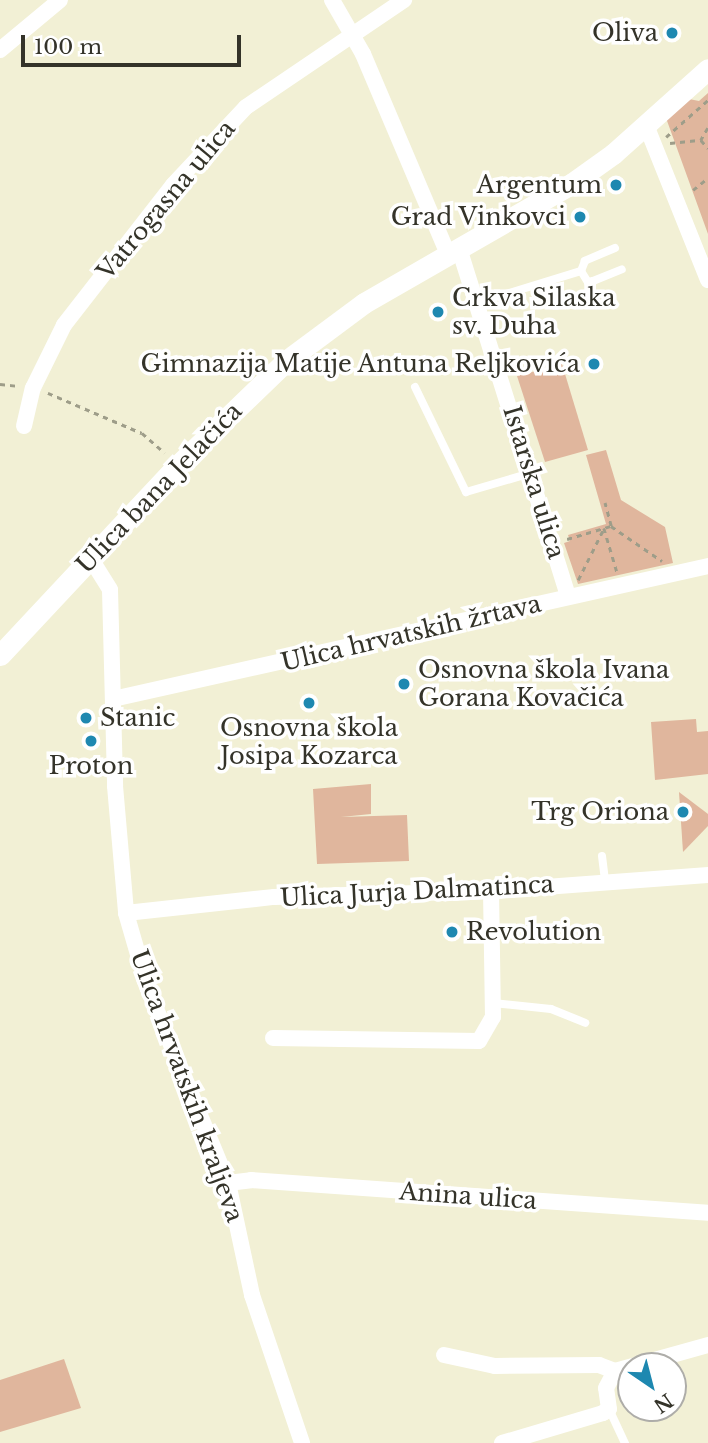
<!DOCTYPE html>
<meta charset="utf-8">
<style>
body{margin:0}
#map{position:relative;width:708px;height:1443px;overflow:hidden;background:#f2f0d5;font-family:"Libre Baskerville",serif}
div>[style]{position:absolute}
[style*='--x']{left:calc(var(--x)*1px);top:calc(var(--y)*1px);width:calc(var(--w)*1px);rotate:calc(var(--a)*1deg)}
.green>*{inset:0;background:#e0b69d}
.path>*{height:2.5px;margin-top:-1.25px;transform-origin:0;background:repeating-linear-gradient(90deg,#9e9d89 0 5px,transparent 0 10px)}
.lane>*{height:8px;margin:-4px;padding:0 4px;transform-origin:4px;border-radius:4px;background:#fff}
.street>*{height:16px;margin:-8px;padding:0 8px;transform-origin:8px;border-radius:8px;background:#fff}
.secondary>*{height:21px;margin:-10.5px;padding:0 10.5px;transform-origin:10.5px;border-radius:10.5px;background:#fff}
.dots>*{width:19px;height:19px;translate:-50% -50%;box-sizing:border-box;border:4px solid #fff;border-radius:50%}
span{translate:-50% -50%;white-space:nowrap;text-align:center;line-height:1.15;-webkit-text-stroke:7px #fff;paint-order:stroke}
.poi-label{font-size:24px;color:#343329}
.right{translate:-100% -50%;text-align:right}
.left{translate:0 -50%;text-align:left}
.street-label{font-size:24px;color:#343329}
.north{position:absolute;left:617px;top:1352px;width:70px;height:70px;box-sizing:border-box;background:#fff;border:2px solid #aeada9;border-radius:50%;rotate:145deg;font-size:19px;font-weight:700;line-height:28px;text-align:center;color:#343329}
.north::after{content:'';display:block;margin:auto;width:24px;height:32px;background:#1e88b0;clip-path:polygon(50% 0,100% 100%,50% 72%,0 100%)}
.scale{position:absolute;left:21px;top:35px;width:220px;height:32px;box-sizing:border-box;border:4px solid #343329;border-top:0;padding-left:9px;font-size:21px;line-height:24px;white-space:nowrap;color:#343329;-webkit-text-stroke:5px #fff;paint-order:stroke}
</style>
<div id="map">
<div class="green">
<i style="clip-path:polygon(708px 93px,708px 234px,666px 118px,689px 99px,699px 101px)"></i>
<i style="clip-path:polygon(562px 364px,588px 450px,545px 462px,517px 376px)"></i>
<i style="clip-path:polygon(606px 450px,621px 500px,665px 527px,673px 563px,578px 584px,564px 543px,570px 541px,568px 535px,606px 524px,586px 455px)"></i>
<i style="clip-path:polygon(696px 719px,697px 732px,708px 731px,708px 774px,655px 780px,651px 722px)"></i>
<i style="clip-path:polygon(371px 784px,371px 814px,341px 817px,407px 815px,409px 861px,317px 864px,313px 789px)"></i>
<i style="clip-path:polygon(679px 792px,708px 814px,708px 826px,683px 852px)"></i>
<i style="clip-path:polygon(64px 1359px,81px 1408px,0 1432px,0 1380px)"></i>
</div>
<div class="path">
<i style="--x:708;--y:128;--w:14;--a:120"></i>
<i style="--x:701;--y:140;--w:11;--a:49"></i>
<i style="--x:666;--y:137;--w:56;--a:-41.4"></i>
<i style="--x:670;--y:143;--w:31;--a:-6"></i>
<i style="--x:693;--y:190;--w:19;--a:-39"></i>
<i style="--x:0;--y:384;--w:18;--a:6"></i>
<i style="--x:48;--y:393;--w:102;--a:23.1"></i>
<i style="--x:142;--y:433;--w:30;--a:41"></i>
<i style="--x:611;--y:526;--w:62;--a:34.5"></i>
<i style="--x:604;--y:528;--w:46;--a:73.5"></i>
<i style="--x:567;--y:539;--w:46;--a:-16.5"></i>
<i style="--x:611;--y:526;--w:24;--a:-105"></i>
<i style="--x:578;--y:580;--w:56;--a:-63.4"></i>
</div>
<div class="lane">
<i style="--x:615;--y:248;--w:33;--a:157"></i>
<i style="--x:585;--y:261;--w:11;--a:112"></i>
<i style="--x:581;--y:271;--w:13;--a:58"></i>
<i style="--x:588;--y:282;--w:5;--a:-11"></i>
<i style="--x:593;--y:281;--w:31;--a:-22"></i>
<i style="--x:480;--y:302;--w:106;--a:-17.1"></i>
<i style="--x:415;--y:387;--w:117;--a:64.1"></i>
<i style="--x:466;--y:492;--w:68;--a:-16.3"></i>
<i style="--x:602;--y:856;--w:24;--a:83"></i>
<i style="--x:493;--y:1003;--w:58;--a:5.9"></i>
<i style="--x:551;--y:1009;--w:37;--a:22"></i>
<i style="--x:609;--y:1409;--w:38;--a:65"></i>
</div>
<div class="street">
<i style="--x:332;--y:0;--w:62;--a:60.1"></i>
<i style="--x:363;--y:54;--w:217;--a:67"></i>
<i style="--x:0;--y:50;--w:78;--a:-39.8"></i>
<i style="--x:646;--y:125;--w:167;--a:68.2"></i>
<i style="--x:459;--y:248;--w:365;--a:72.6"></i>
<i style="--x:24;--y:426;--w:39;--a:-77"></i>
<i style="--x:33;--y:388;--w:70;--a:-63.8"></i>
<i style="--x:64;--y:325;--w:177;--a:-52.1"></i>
<i style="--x:173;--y:185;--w:107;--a:-46.9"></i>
<i style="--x:246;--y:107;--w:191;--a:-34.1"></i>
<i style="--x:91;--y:559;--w:36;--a:58"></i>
<i style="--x:110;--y:590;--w:196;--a:88.5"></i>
<i style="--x:115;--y:786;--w:127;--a:85"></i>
<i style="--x:126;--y:913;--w:79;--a:73.9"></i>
<i style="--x:148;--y:989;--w:210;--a:67.6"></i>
<i style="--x:228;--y:1183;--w:115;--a:77.9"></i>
<i style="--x:252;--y:1295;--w:156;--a:71.3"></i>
<i style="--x:113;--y:699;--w:610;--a:-12.6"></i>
<i style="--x:126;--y:913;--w:149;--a:-6.2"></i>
<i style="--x:274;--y:897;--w:217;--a:-1.6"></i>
<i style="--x:491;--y:891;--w:218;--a:-4.2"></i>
<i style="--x:273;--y:1038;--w:206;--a:0.8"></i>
<i style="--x:479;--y:1041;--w:28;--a:-60"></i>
<i style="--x:493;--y:1017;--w:126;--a:-90.9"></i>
<i style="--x:228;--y:1183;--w:23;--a:-7"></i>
<i style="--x:251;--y:1180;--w:458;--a:4.1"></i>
<i style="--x:444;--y:1355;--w:52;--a:12.2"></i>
<i style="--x:495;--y:1366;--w:104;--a:-0.6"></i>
<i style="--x:599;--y:1365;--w:17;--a:21"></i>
<i style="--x:502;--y:1443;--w:105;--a:-16.5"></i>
<i style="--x:603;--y:1413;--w:7;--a:-34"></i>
<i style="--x:609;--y:1409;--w:21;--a:-98"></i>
<i style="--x:606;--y:1388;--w:19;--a:-62"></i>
<i style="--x:615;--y:1371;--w:97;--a:-15.6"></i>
</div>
<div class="secondary">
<i style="--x:0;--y:655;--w:260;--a:-46.9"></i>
<i style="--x:178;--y:465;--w:150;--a:-43.9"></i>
<i style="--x:286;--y:361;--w:97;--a:-36.6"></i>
<i style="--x:364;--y:303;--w:239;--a:-29.9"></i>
<i style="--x:571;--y:184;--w:52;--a:-35.5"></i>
<i style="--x:613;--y:154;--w:127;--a:-41.8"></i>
</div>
<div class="dots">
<i style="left:672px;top:33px;background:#1e88b0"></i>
<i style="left:616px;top:185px;background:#1e88b0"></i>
<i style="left:580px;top:217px;background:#1e88b0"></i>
<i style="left:438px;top:312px;background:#1e88b0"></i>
<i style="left:594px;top:364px;background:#1e88b0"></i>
<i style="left:404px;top:684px;background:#1e88b0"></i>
<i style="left:309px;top:703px;background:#1e88b0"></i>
<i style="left:86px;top:718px;background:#1e88b0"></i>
<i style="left:91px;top:741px;background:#1e88b0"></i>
<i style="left:683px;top:812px;background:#1e88b0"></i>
<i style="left:452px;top:932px;background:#1e88b0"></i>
</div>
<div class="poi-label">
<span class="right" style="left:658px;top:33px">Oliva</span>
<span class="right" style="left:602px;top:185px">Argentum</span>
<span class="right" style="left:566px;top:217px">Grad Vinkovci</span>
<span class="left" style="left:452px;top:312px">Crkva Silaska<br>sv. Duha</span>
<span class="right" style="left:580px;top:364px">Gimnazija Matije Antuna Reljkovića</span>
<span class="left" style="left:418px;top:684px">Osnovna škola Ivana<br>Gorana Kovačića</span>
<span class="left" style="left:100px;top:718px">Stanic</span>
<span style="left:309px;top:742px">Osnovna škola<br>Josipa Kozarca</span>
<span style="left:91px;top:766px">Proton</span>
<span class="right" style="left:669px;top:812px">Trg Oriona</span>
<span class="left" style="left:466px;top:932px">Revolution</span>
</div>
<div class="street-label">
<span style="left:166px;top:200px;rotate:-50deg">Vatrogasna ulica</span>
<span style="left:534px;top:482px;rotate:73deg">Istarska ulica</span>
<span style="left:159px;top:488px;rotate:-46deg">Ulica bana Jelačića</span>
<span style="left:411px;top:633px;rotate:-13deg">Ulica hrvatskih žrtava</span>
<span style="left:417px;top:891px;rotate:-3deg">Ulica Jurja Dalmatinca</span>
<span style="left:187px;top:1086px;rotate:70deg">Ulica hrvatskih kraljeva</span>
<span style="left:468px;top:1196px;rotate:4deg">Anina ulica</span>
</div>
<div class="north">N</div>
<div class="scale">100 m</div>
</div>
